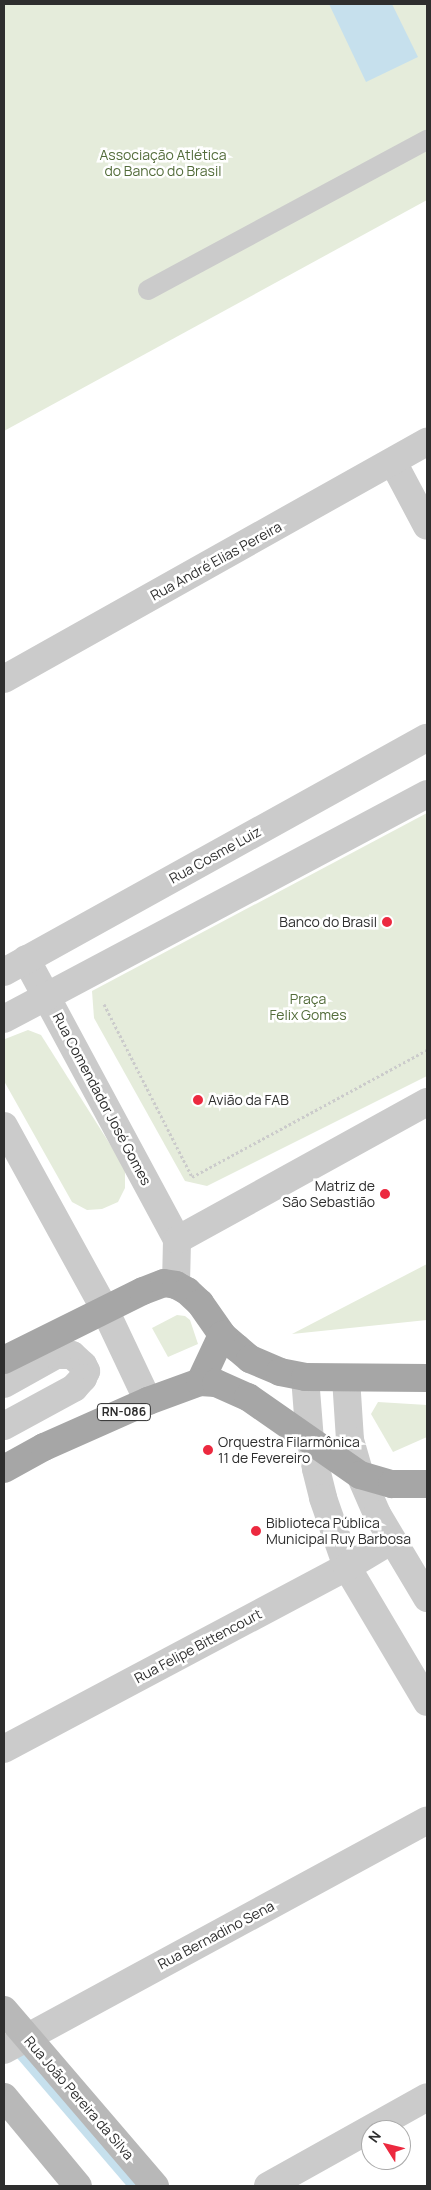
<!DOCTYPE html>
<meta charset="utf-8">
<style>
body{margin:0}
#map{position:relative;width:431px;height:2190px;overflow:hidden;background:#fff;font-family:Manrope,sans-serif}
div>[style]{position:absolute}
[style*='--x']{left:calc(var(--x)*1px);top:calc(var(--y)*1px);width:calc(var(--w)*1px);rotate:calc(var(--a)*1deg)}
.green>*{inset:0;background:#e5ecdb}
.water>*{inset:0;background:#c6e0ed}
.stream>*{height:11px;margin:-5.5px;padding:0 5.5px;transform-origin:5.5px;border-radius:5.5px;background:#c6e0ed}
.path>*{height:3px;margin-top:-1.5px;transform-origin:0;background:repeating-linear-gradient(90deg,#cbcbcb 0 2.5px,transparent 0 5px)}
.lane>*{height:20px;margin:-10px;padding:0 10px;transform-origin:10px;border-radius:10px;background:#cbcbcb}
.street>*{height:28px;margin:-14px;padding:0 14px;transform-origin:14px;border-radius:14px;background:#cbcbcb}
.secondary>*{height:28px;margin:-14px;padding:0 14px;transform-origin:14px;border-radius:14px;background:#b8b8b8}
.primary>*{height:28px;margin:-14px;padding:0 14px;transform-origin:14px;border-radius:14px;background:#a6a6a6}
.dots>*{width:14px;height:14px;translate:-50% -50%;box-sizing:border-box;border:2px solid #fff;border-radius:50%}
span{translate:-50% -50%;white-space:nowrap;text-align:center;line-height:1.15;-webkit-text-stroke:5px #fff;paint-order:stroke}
.shield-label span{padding:1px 4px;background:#fff;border:1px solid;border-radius:4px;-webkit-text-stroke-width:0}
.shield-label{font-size:12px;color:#2e2e2e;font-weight:700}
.park-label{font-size:14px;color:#536c3a}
.street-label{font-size:14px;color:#2e2e2e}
.poi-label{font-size:14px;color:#2e2e2e}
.right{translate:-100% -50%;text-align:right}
.left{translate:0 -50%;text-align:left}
.frame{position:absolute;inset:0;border:5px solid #2e2e2e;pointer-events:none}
.north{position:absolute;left:361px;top:2120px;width:50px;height:50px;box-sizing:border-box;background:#fff;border:1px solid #ababab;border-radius:50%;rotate:306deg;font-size:14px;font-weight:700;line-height:20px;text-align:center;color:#2e2e2e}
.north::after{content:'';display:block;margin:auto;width:18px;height:22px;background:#ec293f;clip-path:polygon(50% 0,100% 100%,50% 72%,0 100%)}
</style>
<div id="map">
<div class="green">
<i style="clip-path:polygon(4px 4px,427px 4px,427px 200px,4px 431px)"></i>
<i style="clip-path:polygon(427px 813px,427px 1076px,207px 1186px,185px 1181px,94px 1018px,92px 991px)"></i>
<i style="clip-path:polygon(28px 1030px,41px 1035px,125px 1168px,125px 1188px,118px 1202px,102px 1209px,87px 1210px,72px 1202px,4px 1081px,5px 1039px)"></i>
<i style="clip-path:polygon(427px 1264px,427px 1320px,292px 1334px)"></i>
<i style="clip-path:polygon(177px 1315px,185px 1316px,190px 1320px,198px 1344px,168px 1357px,152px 1328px)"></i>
<i style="clip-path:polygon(378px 1402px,427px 1405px,427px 1437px,393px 1452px,371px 1414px)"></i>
</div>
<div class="water">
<i style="clip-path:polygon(329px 4px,392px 4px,418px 57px,366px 82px)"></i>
</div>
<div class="stream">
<i style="--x:13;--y:2045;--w:186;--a:49.4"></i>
</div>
<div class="path">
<i style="--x:104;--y:1004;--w:194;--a:63"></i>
<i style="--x:192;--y:1177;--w:267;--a:-28.4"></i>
</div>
<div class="lane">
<i style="--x:148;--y:290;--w:317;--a:-28.3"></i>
</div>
<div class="street">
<i style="--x:393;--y:462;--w:72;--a:62"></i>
<i style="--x:4;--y:679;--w:485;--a:-29.3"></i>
<i style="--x:26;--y:959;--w:319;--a:61.7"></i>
<i style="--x:177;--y:1240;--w:45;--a:91.3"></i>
<i style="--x:4;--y:972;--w:483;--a:-29"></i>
<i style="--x:4;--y:1019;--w:479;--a:-28"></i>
<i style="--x:4;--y:1126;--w:210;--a:61.2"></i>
<i style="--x:105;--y:1310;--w:101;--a:64.7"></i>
<i style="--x:177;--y:1240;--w:286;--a:-28.9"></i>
<i style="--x:305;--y:1377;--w:63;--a:85.5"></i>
<i style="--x:310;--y:1440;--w:30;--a:78"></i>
<i style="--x:316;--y:1469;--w:30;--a:76"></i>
<i style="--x:323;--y:1498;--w:73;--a:70.8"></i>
<i style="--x:347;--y:1567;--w:157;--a:59.3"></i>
<i style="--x:346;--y:1378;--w:62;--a:86.3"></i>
<i style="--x:350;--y:1440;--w:36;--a:74"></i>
<i style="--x:360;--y:1475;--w:43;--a:66.4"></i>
<i style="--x:377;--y:1514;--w:98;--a:59.2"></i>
<i style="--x:4;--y:1384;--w:60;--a:-29.1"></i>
<i style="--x:56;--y:1355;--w:16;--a:0"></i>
<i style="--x:72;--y:1355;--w:15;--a:42"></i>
<i style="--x:83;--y:1365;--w:7;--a:63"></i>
<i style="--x:86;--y:1371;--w:8;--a:113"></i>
<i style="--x:83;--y:1378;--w:13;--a:132"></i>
<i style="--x:74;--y:1388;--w:80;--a:151.5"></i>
<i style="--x:4;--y:1749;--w:388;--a:-28"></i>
<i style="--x:347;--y:1567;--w:52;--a:-31"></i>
<i style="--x:4;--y:2050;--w:481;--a:-28.5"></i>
<i style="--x:268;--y:2186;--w:182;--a:-29.2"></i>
</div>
<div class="secondary">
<i style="--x:4;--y:2010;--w:232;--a:49.4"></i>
<i style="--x:4;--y:2097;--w:116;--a:50.3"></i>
</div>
<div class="primary">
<i style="--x:4;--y:1360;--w:155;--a:-26.4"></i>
<i style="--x:143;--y:1291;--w:22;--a:-21"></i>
<i style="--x:164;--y:1283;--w:12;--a:9"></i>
<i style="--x:176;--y:1285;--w:13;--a:29"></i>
<i style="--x:187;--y:1291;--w:18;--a:43"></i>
<i style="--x:200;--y:1303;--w:39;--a:55"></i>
<i style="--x:222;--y:1335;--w:20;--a:41"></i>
<i style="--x:237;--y:1348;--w:17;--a:40"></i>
<i style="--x:250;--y:1359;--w:33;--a:23"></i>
<i style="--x:280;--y:1372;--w:25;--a:11"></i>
<i style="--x:305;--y:1377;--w:122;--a:0.5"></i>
<i style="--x:200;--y:1382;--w:52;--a:-64.9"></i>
<i style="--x:4;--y:1469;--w:46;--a:-28.8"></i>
<i style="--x:44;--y:1447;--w:114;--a:-23.9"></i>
<i style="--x:148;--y:1401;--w:55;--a:-20.1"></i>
<i style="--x:200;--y:1382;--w:16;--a:4"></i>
<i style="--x:216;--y:1383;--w:35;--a:24"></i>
<i style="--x:248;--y:1397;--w:136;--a:34.9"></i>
<i style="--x:360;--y:1475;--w:33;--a:16"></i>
<i style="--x:392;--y:1484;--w:35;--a:0"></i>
</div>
<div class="dots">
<i style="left:387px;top:922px;background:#ec293f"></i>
<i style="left:198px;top:1100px;background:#ec293f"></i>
<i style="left:385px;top:1194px;background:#ec293f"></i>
<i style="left:208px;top:1450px;background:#ec293f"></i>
<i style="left:256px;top:1531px;background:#ec293f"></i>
</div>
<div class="shield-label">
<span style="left:124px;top:1412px">RN-086</span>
</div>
<div class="park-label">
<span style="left:163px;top:163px">Associação Atlética<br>do Banco do Brasil</span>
<span style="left:308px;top:1007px">Praça<br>Felix Gomes</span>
</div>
<div class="street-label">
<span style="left:216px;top:561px;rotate:-29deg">Rua André Elias Pereira</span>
<span style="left:215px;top:855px;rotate:-29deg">Rua Cosme Luiz</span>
<span style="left:102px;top:1099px;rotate:62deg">Rua Comendador José Gomes</span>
<span style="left:198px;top:1646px;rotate:-28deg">Rua Felipe Bittencourt</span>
<span style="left:216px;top:1935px;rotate:-28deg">Rua Bernadino Sena</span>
<span style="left:79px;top:2098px;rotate:49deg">Rua João Pereira da Silva</span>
</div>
<div class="poi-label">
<span class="right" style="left:377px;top:922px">Banco do Brasil</span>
<span class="left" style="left:208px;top:1100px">Avião da FAB</span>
<span class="right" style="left:375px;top:1194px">Matriz de<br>São Sebastião</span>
<span class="left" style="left:218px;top:1450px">Orquestra Filarmônica<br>11 de Fevereiro</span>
<span class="left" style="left:266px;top:1531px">Biblioteca Pública<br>Municipal Ruy Barbosa</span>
</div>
<div class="frame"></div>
<div class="north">N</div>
</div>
